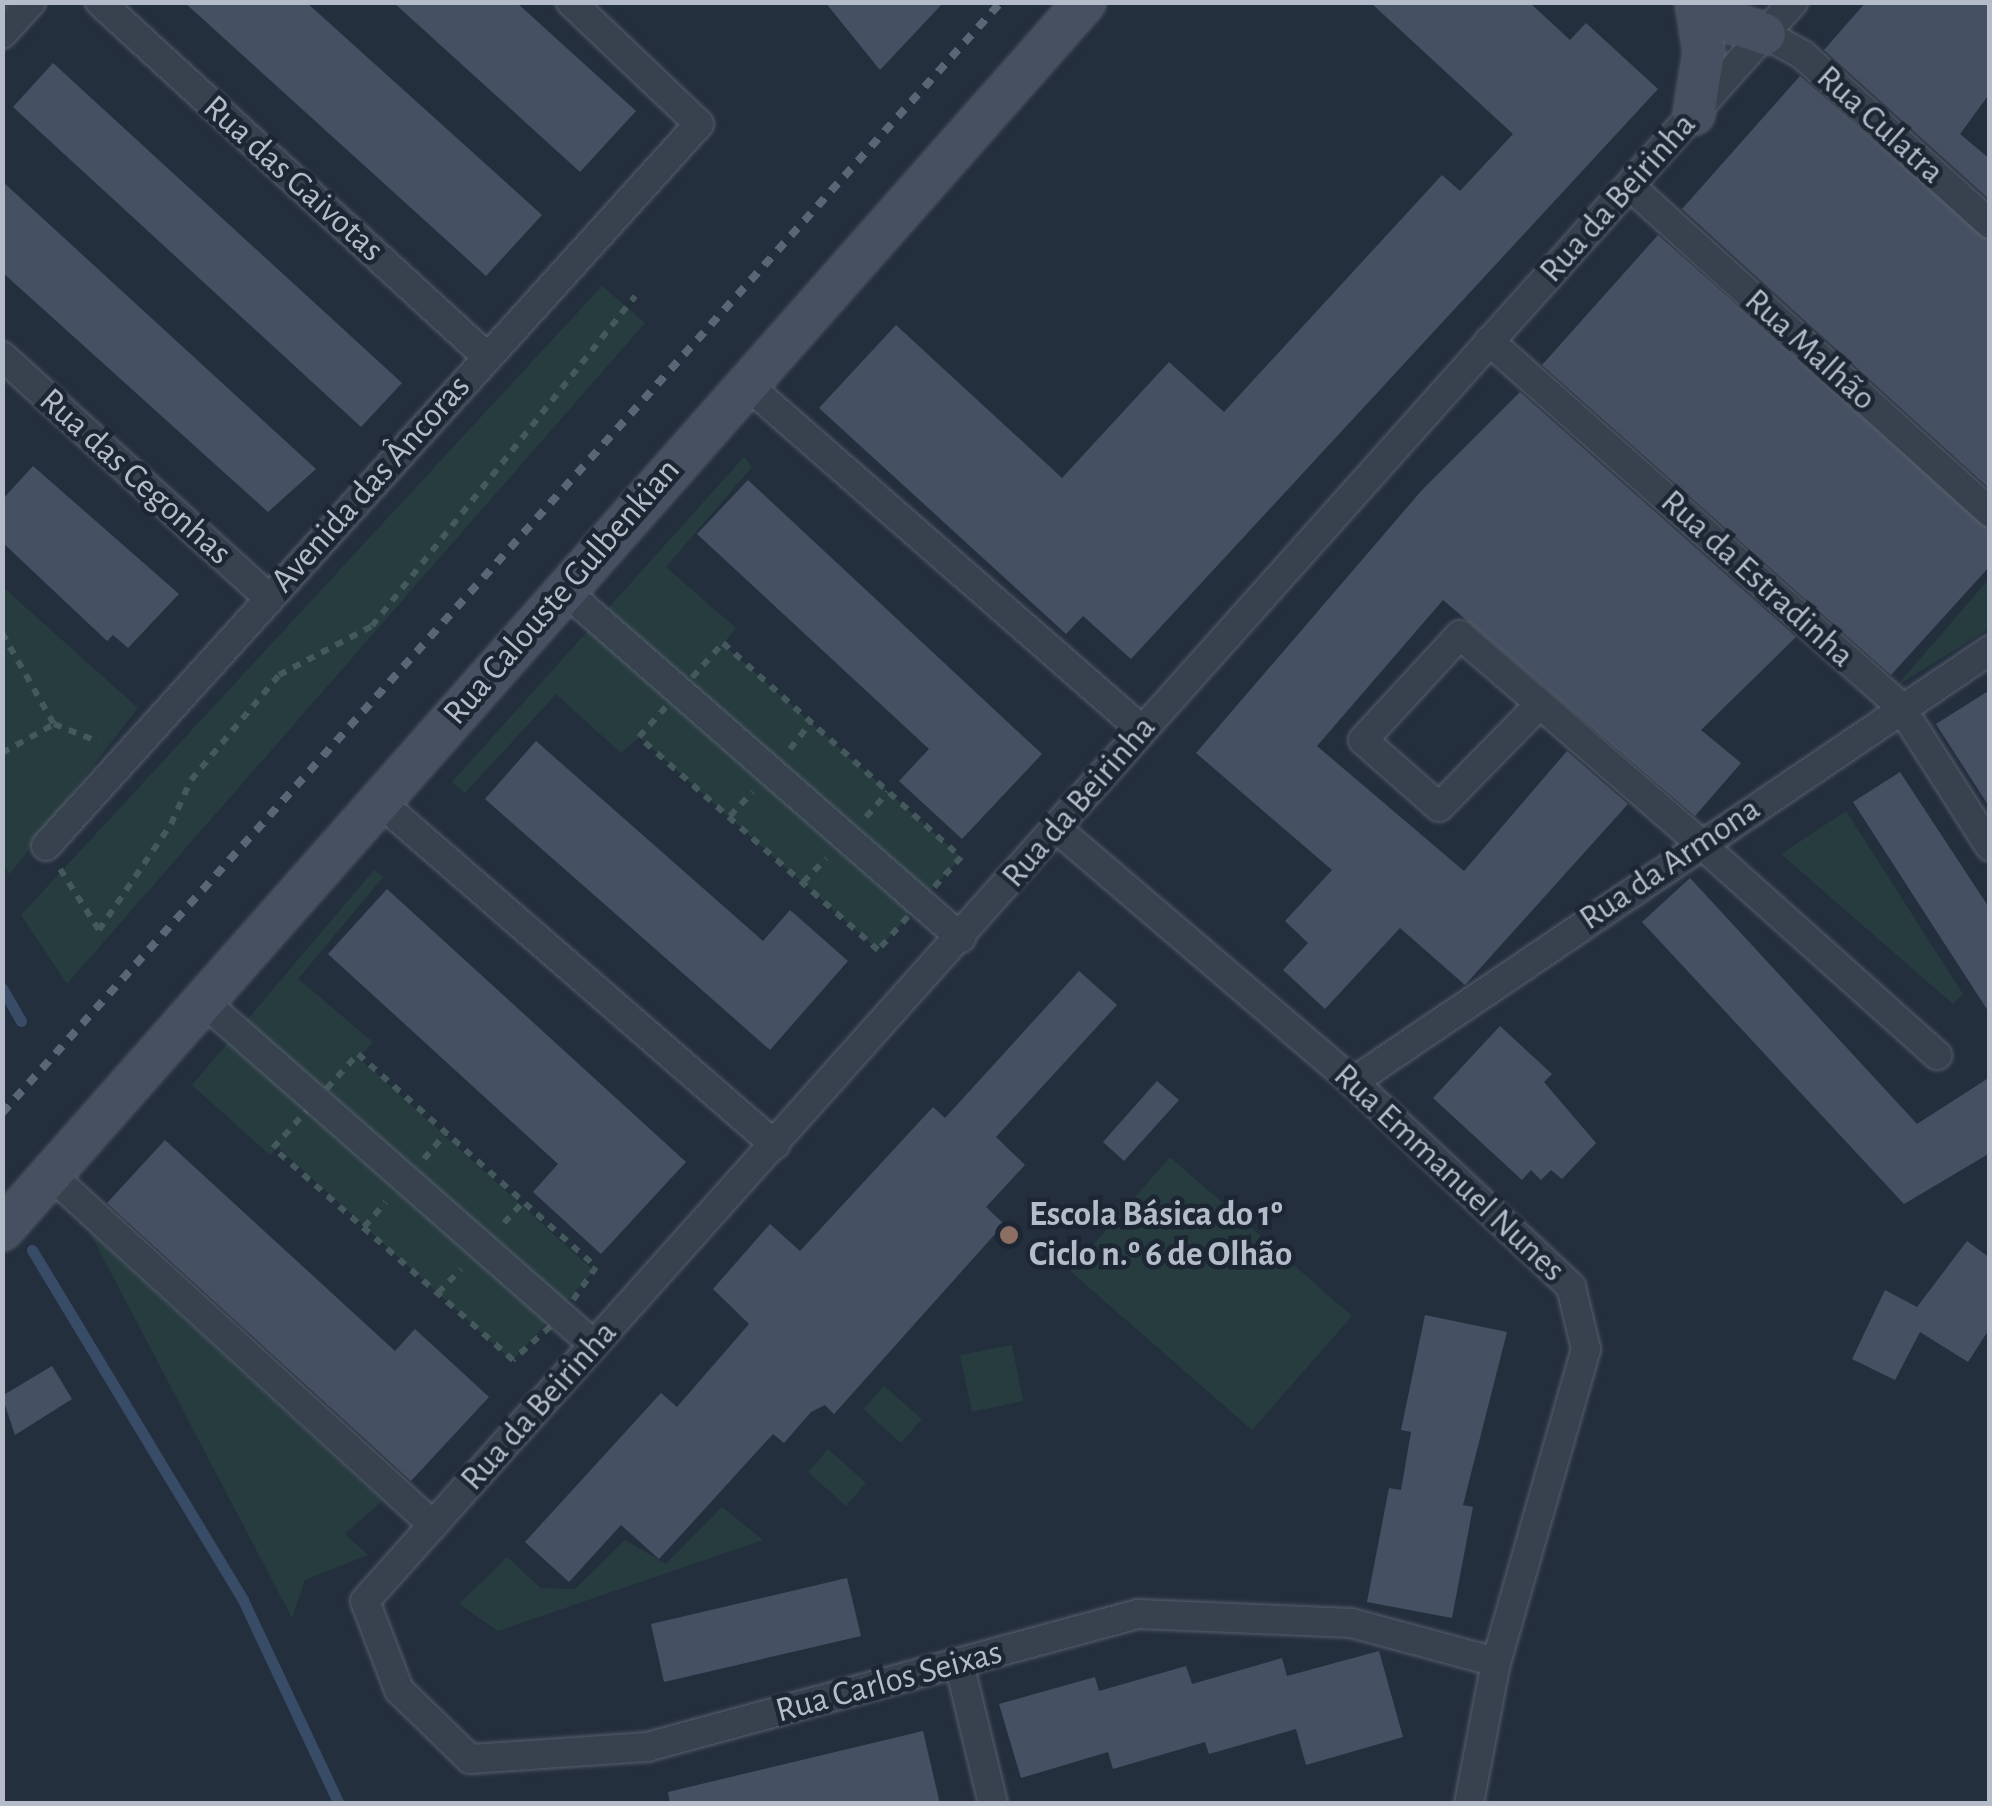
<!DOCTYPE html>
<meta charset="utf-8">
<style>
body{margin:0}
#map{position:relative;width:1992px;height:1806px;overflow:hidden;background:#242f3e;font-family:"Alegreya Sans",sans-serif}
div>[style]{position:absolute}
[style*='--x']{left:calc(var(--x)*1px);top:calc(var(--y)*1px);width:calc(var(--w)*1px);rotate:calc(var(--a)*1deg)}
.green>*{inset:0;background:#263c3f}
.stream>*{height:11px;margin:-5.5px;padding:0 5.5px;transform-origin:5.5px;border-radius:5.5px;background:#394c67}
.building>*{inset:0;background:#455162}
.path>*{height:6px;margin-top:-3px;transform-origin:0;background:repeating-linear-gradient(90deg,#44595c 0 8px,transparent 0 16px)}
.roads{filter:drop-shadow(0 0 2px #565f6c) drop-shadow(0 0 2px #565f6c)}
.street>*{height:28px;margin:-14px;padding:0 14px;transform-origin:14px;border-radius:14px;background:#38414e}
.secondary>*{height:40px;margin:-20px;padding:0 20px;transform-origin:20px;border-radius:20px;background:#465061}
.rail>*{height:8px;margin-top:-4px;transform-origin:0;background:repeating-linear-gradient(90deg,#5a6575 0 10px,transparent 0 20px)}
.dots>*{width:28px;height:28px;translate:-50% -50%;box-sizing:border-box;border:5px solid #1d2633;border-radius:50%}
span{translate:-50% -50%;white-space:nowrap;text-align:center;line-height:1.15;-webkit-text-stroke:9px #1d2633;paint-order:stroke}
.street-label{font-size:35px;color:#b4bcc9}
.poi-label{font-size:35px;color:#b4bcc9;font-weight:700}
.left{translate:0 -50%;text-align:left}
.frame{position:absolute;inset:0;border:5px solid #b4bcc9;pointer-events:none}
</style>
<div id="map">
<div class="green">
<i style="clip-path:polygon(602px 286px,645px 323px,67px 984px,21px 915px)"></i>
<i style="clip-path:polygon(744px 457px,752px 467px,666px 567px,736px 628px,723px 644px,961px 857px,878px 950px,639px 737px,621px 753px,556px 694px,465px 793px,452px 782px)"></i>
<i style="clip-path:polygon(1989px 579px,1989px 629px,1898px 685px,1898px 684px)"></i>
<i style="clip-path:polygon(3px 587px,138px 708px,10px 874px,3px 864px)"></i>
<i style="clip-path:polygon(1846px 811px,1963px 994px,1953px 1004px,1781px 854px)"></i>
<i style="clip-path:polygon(374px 870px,383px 877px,298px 979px,373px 1042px,359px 1058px,594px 1271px,512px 1361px,278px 1147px,270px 1155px,192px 1085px)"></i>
<i style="clip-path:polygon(1170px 1157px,1352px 1316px,1252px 1430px,1070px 1271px)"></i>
<i style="clip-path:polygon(89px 1231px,382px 1501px,345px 1534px,368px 1555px,305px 1580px,292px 1618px)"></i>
<i style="clip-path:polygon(1012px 1345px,1023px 1401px,972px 1412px,960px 1355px)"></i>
<i style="clip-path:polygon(884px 1386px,922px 1419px,901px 1443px,863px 1409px)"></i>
<i style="clip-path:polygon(828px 1449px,866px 1483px,846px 1506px,808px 1472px)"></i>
<i style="clip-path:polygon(722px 1507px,763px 1540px,498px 1631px,459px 1604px,507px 1557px,541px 1588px,575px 1589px,625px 1540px,666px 1564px)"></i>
</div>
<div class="stream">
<i style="--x:2;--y:988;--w:38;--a:60"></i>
<i style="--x:32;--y:1250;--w:409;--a:58.9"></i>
<i style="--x:243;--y:1600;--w:225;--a:64.8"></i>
</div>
<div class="building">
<i style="clip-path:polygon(184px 2px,306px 2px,542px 215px,486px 276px)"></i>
<i style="clip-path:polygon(393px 2px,516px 2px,636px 111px,580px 172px)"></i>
<i style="clip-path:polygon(825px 2px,944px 2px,880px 70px)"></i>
<i style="clip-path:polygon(1370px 2px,1529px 2px,1570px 40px,1586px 23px,1658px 89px,1131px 659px,1083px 616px,1066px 634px,819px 408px,896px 325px,1062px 478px,1169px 362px,1224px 412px,1442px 175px,1460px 191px,1513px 134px)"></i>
<i style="clip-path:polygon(1866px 2px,1990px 2px,1990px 93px,1960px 134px,1990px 159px,1990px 200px,1824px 50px)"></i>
<i style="clip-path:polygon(53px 63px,402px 383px,361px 427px,13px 107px)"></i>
<i style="clip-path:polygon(1800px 76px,1990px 241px,1990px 489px,1682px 209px)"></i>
<i style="clip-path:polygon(2px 181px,316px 469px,268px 512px,2px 272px)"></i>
<i style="clip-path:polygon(1658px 235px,1990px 530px,1990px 566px,1891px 675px,1542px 365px)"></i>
<i style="clip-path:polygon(1520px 392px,1796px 637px,1701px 730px,1741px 763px,1695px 816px,1443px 600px,1317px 746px,1464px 871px,1567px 751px,1628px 804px,1465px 985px,1400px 928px,1325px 1009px,1283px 970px,1308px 943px,1285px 921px,1332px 870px,1196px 753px,1422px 490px)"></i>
<i style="clip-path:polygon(33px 466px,179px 594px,128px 648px,113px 635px,107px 641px,2px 542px,2px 500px)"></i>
<i style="clip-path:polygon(748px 480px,1042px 754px,962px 839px,899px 781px,929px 749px,697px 534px)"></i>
<i style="clip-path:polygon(1990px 690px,1990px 808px,1936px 724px)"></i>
<i style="clip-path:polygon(536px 741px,763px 941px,790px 910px,848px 961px,770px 1050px,485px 799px)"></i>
<i style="clip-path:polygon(1900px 772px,1990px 909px,1990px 1014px,1853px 802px)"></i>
<i style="clip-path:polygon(1690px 878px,1917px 1124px,1990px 1077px,1990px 1153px,1904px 1204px,1642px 922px)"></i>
<i style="clip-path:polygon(387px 889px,686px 1162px,601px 1254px,533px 1192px,558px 1164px,328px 954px)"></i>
<i style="clip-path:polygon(1079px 971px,1117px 1005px,996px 1137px,1025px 1165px,986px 1207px,1004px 1224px,834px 1414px,825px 1405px,811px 1412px,784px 1443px,773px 1434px,659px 1559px,621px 1525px,569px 1582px,525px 1542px,661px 1393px,677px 1407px,749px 1324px,713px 1289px,770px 1224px,800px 1251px,933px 1107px,945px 1118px)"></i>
<i style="clip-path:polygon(1500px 1026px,1552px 1074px,1544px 1082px,1596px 1143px,1562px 1179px,1551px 1170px,1541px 1180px,1531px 1170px,1522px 1180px,1433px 1098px)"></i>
<i style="clip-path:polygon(1157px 1081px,1179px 1100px,1124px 1161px,1103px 1142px)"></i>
<i style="clip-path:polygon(165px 1140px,395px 1351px,415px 1329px,489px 1397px,411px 1481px,107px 1203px)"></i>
<i style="clip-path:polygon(1967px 1241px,1990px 1258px,1990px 1328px,1968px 1362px,1920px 1332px,1895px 1380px,1852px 1359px,1885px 1290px,1917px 1307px)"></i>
<i style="clip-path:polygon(1425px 1315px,1507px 1332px,1463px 1505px,1473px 1507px,1452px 1618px,1367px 1602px,1389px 1488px,1401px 1490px,1411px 1432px,1401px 1430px)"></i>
<i style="clip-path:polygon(52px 1366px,72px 1399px,15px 1435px,2px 1396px)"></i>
<i style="clip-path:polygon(847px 1578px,861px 1636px,664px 1682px,651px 1624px)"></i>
<i style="clip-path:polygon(1379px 1651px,1403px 1737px,1306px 1765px,1296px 1729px,1209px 1754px,1205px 1742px,1113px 1769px,1108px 1752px,1021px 1778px,999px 1704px,1095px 1677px,1099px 1691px,1186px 1666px,1192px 1684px,1282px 1658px,1287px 1676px)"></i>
<i style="clip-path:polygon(923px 1731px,940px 1804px,670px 1804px,668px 1792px)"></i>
</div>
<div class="path">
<i style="--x:2;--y:633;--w:105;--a:60.3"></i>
<i style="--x:723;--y:643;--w:320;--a:42"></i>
<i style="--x:961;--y:857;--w:125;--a:131.7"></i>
<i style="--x:878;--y:950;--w:320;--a:-138.3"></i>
<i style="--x:639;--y:737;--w:126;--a:-48.2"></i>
<i style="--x:790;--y:749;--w:34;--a:-52"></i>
<i style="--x:2;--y:753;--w:60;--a:-29.1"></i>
<i style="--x:54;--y:724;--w:48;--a:21.8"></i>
<i style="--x:730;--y:816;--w:33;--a:-47"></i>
<i style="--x:866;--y:817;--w:33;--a:-49"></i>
<i style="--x:60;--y:869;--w:72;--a:57.4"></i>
<i style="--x:99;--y:930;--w:128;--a:-55.8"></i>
<i style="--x:171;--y:824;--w:48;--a:-65.6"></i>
<i style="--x:191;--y:780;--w:137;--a:-50"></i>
<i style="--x:279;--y:675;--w:105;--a:-27.8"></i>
<i style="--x:372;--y:626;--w:422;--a:-51.4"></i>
<i style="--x:803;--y:882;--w:33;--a:-45"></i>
<i style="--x:358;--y:1054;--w:319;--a:41.8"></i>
<i style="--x:596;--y:1267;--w:60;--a:124.8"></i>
<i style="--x:562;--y:1316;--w:66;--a:138.1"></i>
<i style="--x:513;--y:1360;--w:320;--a:-138.5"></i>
<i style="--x:273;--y:1148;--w:127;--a:-47.9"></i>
<i style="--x:424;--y:1159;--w:34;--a:-50"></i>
<i style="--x:504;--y:1223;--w:28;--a:-48"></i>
<i style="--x:364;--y:1227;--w:33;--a:-49"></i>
<i style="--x:438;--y:1293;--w:33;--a:-46"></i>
</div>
<div class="roads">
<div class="street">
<i style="--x:100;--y:2;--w:524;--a:42.52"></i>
<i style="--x:2;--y:34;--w:43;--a:-47.8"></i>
<i style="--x:1765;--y:34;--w:43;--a:28.9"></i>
<i style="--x:1803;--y:55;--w:252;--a:42.1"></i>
<i style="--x:1630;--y:186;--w:486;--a:42.2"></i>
<i style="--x:1489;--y:341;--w:550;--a:41.61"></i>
<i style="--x:1900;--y:706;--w:167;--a:57.4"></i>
<i style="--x:2;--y:356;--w:359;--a:42.2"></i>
<i style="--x:744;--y:382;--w:527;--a:41.16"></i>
<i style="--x:564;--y:590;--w:528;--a:41.24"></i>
<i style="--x:1540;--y:704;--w:144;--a:134.4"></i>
<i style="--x:1439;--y:807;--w:101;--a:-138.6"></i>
<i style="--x:1363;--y:740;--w:143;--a:-47.3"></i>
<i style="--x:1460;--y:635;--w:106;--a:40.8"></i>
<i style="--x:1540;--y:704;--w:213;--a:41"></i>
<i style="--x:1701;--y:844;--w:317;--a:41.8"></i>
<i style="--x:380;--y:802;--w:523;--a:40.97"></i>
<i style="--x:1057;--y:829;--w:389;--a:40.5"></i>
<i style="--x:1353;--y:1082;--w:299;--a:43.2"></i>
<i style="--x:1571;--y:1287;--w:64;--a:76.4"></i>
<i style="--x:1586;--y:1349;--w:326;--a:106"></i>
<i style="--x:1496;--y:1662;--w:145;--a:100.8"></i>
<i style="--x:46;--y:846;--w:973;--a:-47.87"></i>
<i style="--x:699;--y:124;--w:177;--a:-136.4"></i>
<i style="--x:204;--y:1002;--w:518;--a:41.32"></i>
<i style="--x:1353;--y:1082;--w:770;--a:-34.14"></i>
<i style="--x:51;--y:1175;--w:518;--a:42.5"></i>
<i style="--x:1496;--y:1662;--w:150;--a:-164.9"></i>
<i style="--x:1351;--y:1623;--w:213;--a:-177.6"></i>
<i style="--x:1138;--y:1614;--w:509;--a:164.84"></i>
<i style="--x:647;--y:1747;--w:177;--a:176.1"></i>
<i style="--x:470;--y:1759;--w:99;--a:-135.8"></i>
<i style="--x:399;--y:1690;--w:95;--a:-110.9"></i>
<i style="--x:365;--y:1601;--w:2144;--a:-48.23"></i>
<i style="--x:959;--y:1663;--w:145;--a:76.4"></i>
</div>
<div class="secondary">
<i style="--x:1709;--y:2;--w:26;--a:47"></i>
<i style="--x:1727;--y:21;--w:40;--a:18.9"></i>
<i style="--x:1694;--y:114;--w:63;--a:-80.8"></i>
<i style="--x:1704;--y:52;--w:51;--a:-99.1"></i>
<i style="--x:2;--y:1230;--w:1637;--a:-48.59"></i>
</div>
</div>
<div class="rail">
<i style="--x:2;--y:1113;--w:1494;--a:-48.04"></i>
</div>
<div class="dots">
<i style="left:1009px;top:1235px;background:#8d6e63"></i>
</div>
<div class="street-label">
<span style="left:1880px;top:125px;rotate:42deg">Rua Culatra</span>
<span style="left:293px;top:179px;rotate:42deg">Rua das Gaivotas</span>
<span style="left:1618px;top:198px;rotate:-48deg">Rua da Beirinha</span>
<span style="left:1810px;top:350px;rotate:42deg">Rua Malhão</span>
<span style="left:135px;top:477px;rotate:42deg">Rua das Cegonhas</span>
<span style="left:371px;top:484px;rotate:-48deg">Avenida das Âncoras</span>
<span style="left:1757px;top:579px;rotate:42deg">Rua da Estradinha</span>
<span style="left:562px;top:592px;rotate:-49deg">Rua Calouste Gulbenkian</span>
<span style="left:1079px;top:802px;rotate:-49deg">Rua da Beirinha</span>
<span style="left:1670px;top:864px;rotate:-34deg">Rua da Armona</span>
<span style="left:1449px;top:1173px;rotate:43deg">Rua Emmanuel Nunes</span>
<span style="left:539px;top:1406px;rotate:-48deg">Rua da Beirinha</span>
<span style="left:889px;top:1682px;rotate:-15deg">Rua Carlos Seixas</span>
</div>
<div class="poi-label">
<span class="left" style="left:1029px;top:1235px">Escola Básica do 1º<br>Ciclo n.º 6 de Olhão</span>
</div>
<div class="frame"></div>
</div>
